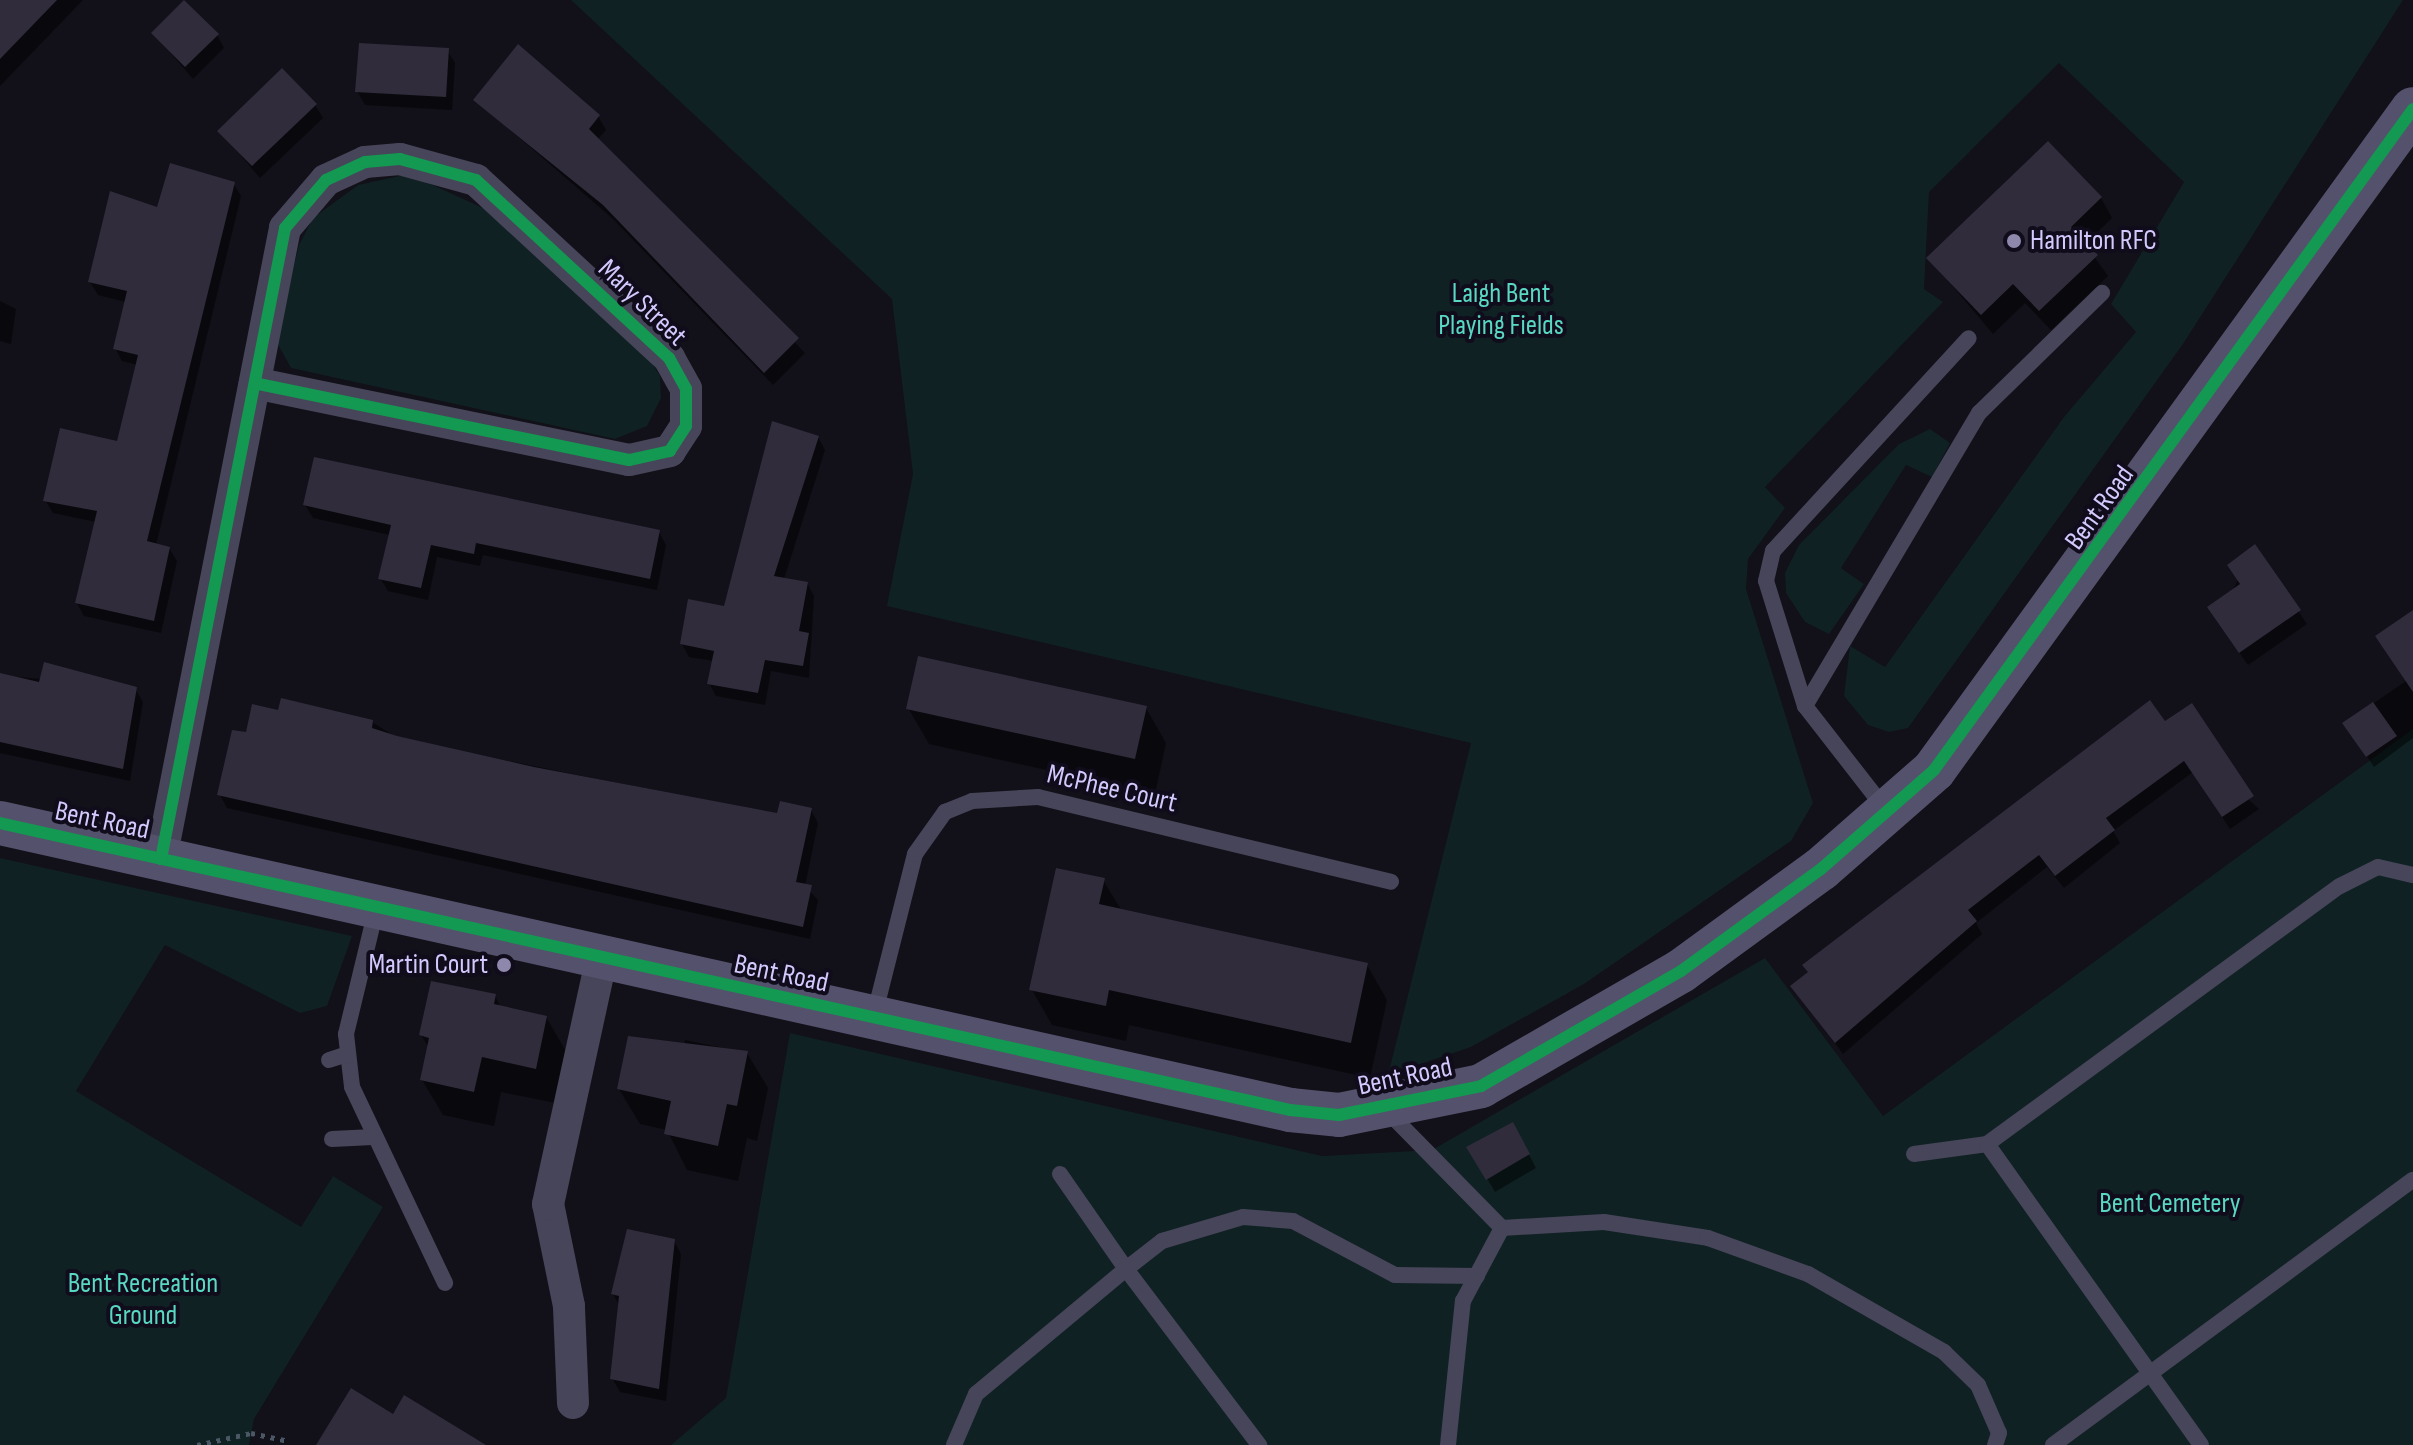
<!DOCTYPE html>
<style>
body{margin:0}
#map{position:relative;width:2413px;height:1445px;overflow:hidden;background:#121018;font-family:"Sofia Sans Condensed",sans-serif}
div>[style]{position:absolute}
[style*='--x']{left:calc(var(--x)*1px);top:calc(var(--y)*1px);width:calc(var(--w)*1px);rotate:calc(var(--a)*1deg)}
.green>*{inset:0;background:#0f2123}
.shadow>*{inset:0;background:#0007}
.building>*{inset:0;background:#302c3c}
.path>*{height:5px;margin-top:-2.5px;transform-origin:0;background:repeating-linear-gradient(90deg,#4b5764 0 4px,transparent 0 10px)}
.lane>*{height:16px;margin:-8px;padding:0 8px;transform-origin:8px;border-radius:8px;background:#474559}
.street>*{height:32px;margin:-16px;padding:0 16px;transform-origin:16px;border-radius:16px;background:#474559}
.secondary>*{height:44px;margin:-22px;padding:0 22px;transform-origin:22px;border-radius:22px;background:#54516c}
.cycleway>*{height:12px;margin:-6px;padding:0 6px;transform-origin:6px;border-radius:6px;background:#139951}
.dots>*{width:22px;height:22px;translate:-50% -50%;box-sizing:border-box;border:4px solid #100c1c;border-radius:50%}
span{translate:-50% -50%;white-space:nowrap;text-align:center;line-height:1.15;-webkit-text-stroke:8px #100c1c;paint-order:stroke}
.poi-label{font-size:28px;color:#d3c9fd}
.left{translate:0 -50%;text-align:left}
.right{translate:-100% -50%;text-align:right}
.park-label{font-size:28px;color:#59d8c3}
.street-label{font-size:28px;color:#d3c9fd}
</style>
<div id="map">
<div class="green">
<i style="clip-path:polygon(571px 0,2403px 0,2183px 344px,1908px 728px,1889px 732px,1868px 725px,1844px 696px,1850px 646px,1885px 667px,2064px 417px,2136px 332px,2111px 304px,2184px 182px,2059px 63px,1929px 192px,1924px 289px,1943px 302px,1765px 487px,1785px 508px,1748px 559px,1746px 589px,1813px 803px,1791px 841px,1584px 984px,1471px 1047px,1388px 1075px,1471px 743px,887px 606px,913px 474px,892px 299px)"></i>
<i style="clip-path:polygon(409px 174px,483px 208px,646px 353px,660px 376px,661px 398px,647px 426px,615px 439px,291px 368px,276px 341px,299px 245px,313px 218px,358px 185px)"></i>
<i style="clip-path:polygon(1930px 429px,1950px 443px,1932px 477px,1906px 465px,1841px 568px,1864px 584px,1829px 634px,1805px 622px,1786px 593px,1785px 573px,1799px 545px,1899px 444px)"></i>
<i style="clip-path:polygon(2413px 729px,2413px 1445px,671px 1445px,726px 1398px,790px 1033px,1322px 1156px,1432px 1150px,1765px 958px,1883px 1116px)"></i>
<i style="clip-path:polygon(0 858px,352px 936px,327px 1006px,300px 1013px,165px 945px,76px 1091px,301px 1227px,333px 1176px,383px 1207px,254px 1419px,249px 1445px,0 1445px)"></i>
</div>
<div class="shadow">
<i style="clip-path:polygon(0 0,83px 0,0 86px)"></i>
<i style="clip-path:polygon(154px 34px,217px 35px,224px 48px,193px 79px)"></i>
<i style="clip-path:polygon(447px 50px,455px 63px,452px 110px,365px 105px,357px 91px)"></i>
<i style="clip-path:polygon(476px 100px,598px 116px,606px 130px,597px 140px,805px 353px,773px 385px,613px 219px)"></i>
<i style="clip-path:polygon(315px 105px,323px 118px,260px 178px,220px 131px)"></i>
<i style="clip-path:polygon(233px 183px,241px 196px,156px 545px,169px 548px,177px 561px,161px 633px,84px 616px,77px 603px,96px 522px,53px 513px,45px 500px,119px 443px,138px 365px,122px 361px,115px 348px,126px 302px,98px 295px,90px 282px,159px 210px)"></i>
<i style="clip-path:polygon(2101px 198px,2112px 218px,2085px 244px,2108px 276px,2051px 330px,2025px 303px,1993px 334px,1929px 258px)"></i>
<i style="clip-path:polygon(0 301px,16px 309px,11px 344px,0 341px)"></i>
<i style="clip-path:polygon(818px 437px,825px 450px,784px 579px,807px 583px,814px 596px,809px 678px,771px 671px,765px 705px,716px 696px,709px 683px,714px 661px,689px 657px,682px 644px,725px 608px)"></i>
<i style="clip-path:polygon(305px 505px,659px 532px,666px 545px,657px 590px,483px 555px,480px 566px,437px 557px,428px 600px,388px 591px,380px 578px,390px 535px,313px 518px)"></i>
<i style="clip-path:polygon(2255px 547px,2307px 624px,2248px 665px,2217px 621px)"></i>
<i style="clip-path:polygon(2413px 612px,2413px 738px,2374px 767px,2345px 723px,2406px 681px)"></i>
<i style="clip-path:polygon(0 675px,135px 689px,143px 702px,130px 781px,0 753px)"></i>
<i style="clip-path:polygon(908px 708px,1146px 708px,1166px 743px,1155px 794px,929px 744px)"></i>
<i style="clip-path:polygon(279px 713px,372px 722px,397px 738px,778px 816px,811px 810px,818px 823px,805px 886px,818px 900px,810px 939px,227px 808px,220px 795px,247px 735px)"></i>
<i style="clip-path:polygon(2165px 723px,2259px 809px,2230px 829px,2193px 772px,2113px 831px,2120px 843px,2064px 888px,2047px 867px,1976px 923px,1982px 934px,1843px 1054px,1793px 986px)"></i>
<i style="clip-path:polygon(1103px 880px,1122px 911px,1367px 965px,1387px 1000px,1370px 1078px,1129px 1025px,1126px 1041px,1052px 1025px,1032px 990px)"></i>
<i style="clip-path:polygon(495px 996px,501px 1008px,546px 1017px,567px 1053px,556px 1103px,501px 1092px,494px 1126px,443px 1115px,422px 1080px,429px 1048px,421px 1035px)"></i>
<i style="clip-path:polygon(685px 1040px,747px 1053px,768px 1088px,757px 1141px,747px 1138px,738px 1181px,687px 1170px,667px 1130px,640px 1124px,619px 1089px,684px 1049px)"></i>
<i style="clip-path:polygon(1520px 1137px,1536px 1168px,1495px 1192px,1469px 1148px)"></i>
<i style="clip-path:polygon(674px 1241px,681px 1254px,666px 1401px,620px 1392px,612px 1378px,619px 1305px,613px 1294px)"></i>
</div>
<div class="building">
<i style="clip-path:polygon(0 0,57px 0,0 59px)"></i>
<i style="clip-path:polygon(184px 0,219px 34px,185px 67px,151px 33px)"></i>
<i style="clip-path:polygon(359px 43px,449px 48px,446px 97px,355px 92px)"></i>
<i style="clip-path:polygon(518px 44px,600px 115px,589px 129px,799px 338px,764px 373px,603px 205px,473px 100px)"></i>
<i style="clip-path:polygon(282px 68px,317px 104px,252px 166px,217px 131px)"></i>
<i style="clip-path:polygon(2048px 141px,2102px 197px,2071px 227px,2098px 255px,2039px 311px,2013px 284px,1981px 315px,1926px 258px)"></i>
<i style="clip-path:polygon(170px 163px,235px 182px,147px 541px,170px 547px,154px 621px,75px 603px,97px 511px,43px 501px,60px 428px,117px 441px,138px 355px,113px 349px,127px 291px,88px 282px,110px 191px,157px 207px)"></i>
<i style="clip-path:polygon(772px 421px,819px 436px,774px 576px,808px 582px,799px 631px,809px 633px,803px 666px,765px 660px,758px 693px,707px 684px,714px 651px,680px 644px,688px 599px,724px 606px)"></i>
<i style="clip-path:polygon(314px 457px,660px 530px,650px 579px,476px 543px,474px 554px,431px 545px,421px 588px,378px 579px,391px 525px,303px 505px)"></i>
<i style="clip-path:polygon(2255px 544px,2301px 610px,2239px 653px,2207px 607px,2240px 584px,2227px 565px)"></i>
<i style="clip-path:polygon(2413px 610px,2413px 692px,2375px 636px)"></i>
<i style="clip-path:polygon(918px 656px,1147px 706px,1135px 759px,906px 709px)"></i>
<i style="clip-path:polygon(44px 662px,137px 687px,123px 769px,0 742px,0 673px,39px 682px)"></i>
<i style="clip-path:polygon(281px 698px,373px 720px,372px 728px,397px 736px,534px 767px,777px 813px,780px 801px,812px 808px,796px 882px,812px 885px,803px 927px,217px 795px,232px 730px,246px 732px,252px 704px,278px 710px)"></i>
<i style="clip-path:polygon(2150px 700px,2165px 721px,2192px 703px,2254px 796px,2222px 817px,2184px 761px,2106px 818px,2115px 830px,2055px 876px,2039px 855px,1968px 910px,1977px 921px,1835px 1043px,1790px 986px,1808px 972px,1802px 965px)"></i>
<i style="clip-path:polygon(2373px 702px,2397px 736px,2366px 757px,2342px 723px)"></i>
<i style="clip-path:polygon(1056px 868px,1105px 878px,1099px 904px,1368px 963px,1351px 1043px,1109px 990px,1106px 1006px,1029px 990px)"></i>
<i style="clip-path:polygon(431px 981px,496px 994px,494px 1004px,547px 1016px,536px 1069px,482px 1057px,474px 1092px,420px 1080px,429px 1038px,419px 1035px)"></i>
<i style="clip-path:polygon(628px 1036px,748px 1051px,737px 1106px,727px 1104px,718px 1146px,664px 1134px,671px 1101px,617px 1089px)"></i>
<i style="clip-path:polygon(1513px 1122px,1530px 1154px,1486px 1180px,1466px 1147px)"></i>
<i style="clip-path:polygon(627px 1229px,675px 1239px,659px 1389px,610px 1379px,619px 1296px,611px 1294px)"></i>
<i style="clip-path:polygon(351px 1388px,393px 1414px,404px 1395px,486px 1445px,316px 1445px)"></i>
</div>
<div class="path">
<i style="--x:197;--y:1445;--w:55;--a:-12.5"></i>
<i style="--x:251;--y:1433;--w:35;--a:12"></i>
</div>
<div class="lane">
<i style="--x:1805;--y:706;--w:341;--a:-59.3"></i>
<i style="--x:1979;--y:413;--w:172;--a:-44.3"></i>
<i style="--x:1886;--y:810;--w:132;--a:-127.9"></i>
<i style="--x:1805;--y:706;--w:131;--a:-107.3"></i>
<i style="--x:1766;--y:581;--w:31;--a:-77"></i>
<i style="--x:1773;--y:551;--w:289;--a:-47.4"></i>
<i style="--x:376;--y:910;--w:128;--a:103.6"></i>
<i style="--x:346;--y:1034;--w:53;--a:83.5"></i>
<i style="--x:352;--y:1087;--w:217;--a:64.6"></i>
<i style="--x:874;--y:1016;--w:167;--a:-75.8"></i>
<i style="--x:915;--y:854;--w:52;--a:-54.5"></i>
<i style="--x:945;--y:812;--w:29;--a:-22"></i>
<i style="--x:972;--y:801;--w:66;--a:-3.5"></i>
<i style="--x:1038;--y:797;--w:363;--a:13.5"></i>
<i style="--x:329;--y:1060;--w:20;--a:-18"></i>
<i style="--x:1388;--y:1112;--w:163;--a:45.5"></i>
<i style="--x:332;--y:1139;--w:41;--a:-2.8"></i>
<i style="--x:1914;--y:1154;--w:74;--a:-7.8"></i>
<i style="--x:1060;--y:1174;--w:116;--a:55.2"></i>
<i style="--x:1126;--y:1269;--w:46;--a:-37.9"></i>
<i style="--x:1162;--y:1241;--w:84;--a:-16.5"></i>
<i style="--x:1243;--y:1217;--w:50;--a:4.6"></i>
<i style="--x:1293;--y:1221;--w:115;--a:27.9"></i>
<i style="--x:1395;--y:1275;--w:82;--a:0.7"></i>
<i style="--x:1502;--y:1228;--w:102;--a:-3.4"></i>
<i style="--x:1604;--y:1222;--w:105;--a:8.7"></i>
<i style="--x:1708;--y:1238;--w:106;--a:19.8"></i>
<i style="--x:1808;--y:1274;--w:157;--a:29.8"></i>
<i style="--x:1944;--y:1352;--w:47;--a:44.1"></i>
<i style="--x:1978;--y:1385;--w:52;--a:66.4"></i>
<i style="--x:1999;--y:1433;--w:13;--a:108"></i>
<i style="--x:954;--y:1445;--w:56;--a:-66.7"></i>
<i style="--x:976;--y:1394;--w:195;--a:-39.8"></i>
<i style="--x:1126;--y:1269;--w:221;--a:52.9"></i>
<i style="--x:1448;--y:1445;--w:145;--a:-84.1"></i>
<i style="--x:1463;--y:1301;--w:83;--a:-61.9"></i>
<i style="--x:2053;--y:1445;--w:447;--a:-36.4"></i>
<i style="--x:2201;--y:1445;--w:369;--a:-125.4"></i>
<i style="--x:1987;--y:1144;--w:437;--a:-36.2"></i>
<i style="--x:2340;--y:886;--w:42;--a:-26.6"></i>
<i style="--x:2378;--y:867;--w:36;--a:13"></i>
</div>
<div class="street">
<i style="--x:161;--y:859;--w:643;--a:-78.88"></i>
<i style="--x:285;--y:228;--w:63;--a:-49.5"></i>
<i style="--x:326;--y:180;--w:43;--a:-24.8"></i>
<i style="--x:365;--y:162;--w:35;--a:-5"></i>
<i style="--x:400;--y:159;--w:79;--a:15.4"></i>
<i style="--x:476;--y:180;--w:263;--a:42.7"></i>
<i style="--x:669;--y:358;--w:35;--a:61"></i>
<i style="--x:686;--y:389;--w:37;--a:90"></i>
<i style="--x:686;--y:426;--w:30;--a:123"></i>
<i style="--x:670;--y:451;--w:42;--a:167.6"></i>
<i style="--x:629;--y:460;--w:382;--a:-168.4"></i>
<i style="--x:573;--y:1403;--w:97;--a:-92.4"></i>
<i style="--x:569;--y:1306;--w:104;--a:-101.6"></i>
<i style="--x:548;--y:1204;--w:250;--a:-77.7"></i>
</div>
<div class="secondary">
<i style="--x:0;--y:823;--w:1322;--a:12.54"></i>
<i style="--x:1290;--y:1110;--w:49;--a:5.8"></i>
<i style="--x:1339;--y:1115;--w:145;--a:-11.5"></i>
<i style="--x:1481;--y:1086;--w:231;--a:-29.9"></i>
<i style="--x:1681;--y:971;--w:173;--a:-36.1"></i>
<i style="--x:1821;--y:869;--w:150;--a:-41.2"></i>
<i style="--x:1934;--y:770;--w:816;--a:-54.07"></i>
</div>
<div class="cycleway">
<i style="--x:0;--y:823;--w:1322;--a:12.54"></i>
<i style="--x:1290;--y:1110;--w:49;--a:5.8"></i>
<i style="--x:1339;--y:1115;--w:145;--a:-11.5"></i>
<i style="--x:1481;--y:1086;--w:231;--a:-29.9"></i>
<i style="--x:1681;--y:971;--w:173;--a:-36.1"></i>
<i style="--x:1821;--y:869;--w:150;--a:-41.2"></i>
<i style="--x:1934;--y:770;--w:816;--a:-54.07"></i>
<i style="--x:161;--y:859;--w:643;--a:-78.88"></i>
<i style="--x:285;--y:228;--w:63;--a:-49.5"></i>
<i style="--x:326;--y:180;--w:43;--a:-24.8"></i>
<i style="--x:365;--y:162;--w:35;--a:-5"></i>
<i style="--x:400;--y:159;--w:79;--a:15.4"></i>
<i style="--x:476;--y:180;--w:263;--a:42.7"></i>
<i style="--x:669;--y:358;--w:35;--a:61"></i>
<i style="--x:686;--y:389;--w:37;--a:90"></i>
<i style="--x:686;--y:426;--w:30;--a:123"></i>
<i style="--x:670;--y:451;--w:42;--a:167.6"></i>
<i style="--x:629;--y:460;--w:382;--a:-168.4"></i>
</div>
<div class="dots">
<i style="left:2014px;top:241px;background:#8f88ad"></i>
<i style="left:504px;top:965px;background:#8f88ad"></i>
</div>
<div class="poi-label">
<span class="left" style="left:2030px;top:241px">Hamilton RFC</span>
<span class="right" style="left:488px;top:965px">Martin Court</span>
</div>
<div class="park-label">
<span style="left:1501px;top:310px">Laigh Bent<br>Playing Fields</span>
<span style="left:2170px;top:1204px">Bent Cemetery</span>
<span style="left:143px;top:1300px">Bent Recreation<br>Ground</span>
</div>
<div class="street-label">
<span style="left:642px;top:303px;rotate:44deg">Mary Street</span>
<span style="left:2100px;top:508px;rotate:-54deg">Bent Road</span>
<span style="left:1112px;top:789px;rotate:13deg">McPhee Court</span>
<span style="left:102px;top:821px;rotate:12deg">Bent Road</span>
<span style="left:781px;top:974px;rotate:12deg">Bent Road</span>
<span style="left:1405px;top:1077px;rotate:-12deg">Bent Road</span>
</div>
</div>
